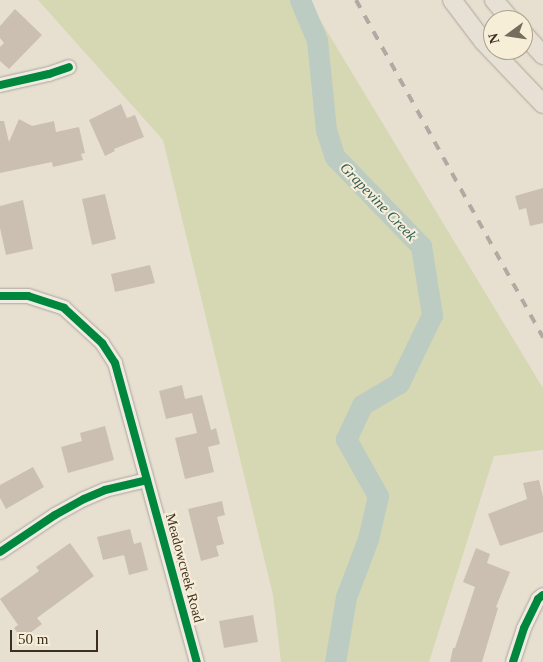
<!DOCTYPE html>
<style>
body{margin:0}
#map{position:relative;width:543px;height:662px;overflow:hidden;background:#e7e0d1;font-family:Georgia,serif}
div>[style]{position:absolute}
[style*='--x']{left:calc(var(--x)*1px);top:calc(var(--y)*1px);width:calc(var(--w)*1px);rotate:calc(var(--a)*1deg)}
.green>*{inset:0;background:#d6d7b3}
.river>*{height:21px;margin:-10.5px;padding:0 10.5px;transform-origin:10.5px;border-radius:10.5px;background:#bcccc2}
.building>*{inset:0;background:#cbbfb2}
.roads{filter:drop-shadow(0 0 1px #ada599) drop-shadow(0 0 1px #ada599)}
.minor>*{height:14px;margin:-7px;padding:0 7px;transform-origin:7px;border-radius:7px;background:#efebe3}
.major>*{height:18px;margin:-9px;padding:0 9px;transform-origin:9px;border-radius:9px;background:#e6e1d4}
.rail>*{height:4px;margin-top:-2px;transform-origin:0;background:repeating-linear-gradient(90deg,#afaaa2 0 9px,transparent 0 18px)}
.cycleway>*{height:8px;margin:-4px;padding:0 4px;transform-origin:4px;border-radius:4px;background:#00873e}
span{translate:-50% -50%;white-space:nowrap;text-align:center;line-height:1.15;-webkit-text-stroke:4px #f7eed8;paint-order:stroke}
.street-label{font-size:14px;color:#3d2e20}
.water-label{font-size:15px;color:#2f5d5a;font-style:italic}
.north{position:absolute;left:483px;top:10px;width:50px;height:50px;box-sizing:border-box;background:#f7eed8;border:1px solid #ada18e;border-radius:50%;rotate:256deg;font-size:14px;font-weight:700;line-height:20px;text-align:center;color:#3d2e20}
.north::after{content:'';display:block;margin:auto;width:18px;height:22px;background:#786c5e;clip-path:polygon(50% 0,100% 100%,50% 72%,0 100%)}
.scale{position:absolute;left:10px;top:630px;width:88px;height:22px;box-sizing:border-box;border:2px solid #3d2e20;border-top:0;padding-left:6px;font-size:15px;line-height:18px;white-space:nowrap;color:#3d2e20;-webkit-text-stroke:4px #f7eed8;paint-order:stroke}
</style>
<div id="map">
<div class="green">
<i style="clip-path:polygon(38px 0,308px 0,543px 388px,543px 450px,494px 456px,429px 662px,281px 662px,273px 595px,163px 140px)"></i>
</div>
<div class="river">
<i style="--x:300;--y:0;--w:43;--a:67"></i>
<i style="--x:317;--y:40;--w:90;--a:84.3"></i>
<i style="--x:326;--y:130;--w:28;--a:72"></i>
<i style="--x:335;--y:157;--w:124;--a:46"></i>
<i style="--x:421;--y:246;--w:70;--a:80.9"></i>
<i style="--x:432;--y:315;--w:76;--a:115.9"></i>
<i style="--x:399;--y:383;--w:43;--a:149.3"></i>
<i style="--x:362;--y:405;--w:38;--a:115"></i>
<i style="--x:346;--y:439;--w:65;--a:60.7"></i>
<i style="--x:378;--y:496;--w:44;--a:103.1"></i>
<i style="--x:368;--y:539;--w:62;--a:110.8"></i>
<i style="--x:346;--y:597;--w:66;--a:99.6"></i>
</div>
<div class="building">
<i style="clip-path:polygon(15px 9px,42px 35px,9px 69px,0 61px,0 47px,4px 43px,0 38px,0 26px)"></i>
<i style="clip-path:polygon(121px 104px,127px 118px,135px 115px,144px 137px,114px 149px,115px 151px,105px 156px,89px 120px)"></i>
<i style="clip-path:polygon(19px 119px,32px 126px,54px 121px,56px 132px,79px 127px,85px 153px,81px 154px,83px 160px,53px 167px,52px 162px,0 173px,0 121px,4px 121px,9px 142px)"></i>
<i style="clip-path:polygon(543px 188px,543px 223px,530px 226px,526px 208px,519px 210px,515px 196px)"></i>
<i style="clip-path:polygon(105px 194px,116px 239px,92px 245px,82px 199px)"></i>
<i style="clip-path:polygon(23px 200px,33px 249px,6px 255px,0 228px,0 206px)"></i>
<i style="clip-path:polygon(150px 265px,155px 283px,115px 292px,111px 274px)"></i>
<i style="clip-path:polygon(182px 385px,185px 399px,202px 395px,211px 430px,216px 428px,220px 444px,208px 447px,214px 472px,185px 479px,175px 438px,197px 433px,192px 413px,166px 419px,159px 391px)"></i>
<i style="clip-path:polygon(105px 426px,114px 460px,68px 473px,61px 447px,82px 441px,80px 433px)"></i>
<i style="clip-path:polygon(33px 467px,44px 487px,6px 509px,0 498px,0 485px)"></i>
<i style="clip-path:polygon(539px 480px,543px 497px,543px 532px,500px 546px,488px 514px,527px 499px,523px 483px)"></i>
<i style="clip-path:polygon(222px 501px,225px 515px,217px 517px,224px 544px,216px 546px,219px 556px,201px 561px,188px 509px)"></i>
<i style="clip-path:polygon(130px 529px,134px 544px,141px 542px,148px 570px,129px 575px,124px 555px,103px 560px,97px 537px)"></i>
<i style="clip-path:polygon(70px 543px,94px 576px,37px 618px,42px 624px,22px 639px,14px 628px,18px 625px,0 599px,39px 571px,36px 567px)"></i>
<i style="clip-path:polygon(476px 548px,490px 554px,487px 563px,510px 572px,496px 607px,498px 608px,482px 662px,450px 662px,453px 648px,455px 648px,475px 587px,463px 582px)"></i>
<i style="clip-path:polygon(253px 615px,258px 642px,224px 648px,219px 621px)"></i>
</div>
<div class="roads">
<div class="minor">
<i style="--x:0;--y:85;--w:50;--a:-12.7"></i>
<i style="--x:49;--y:74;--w:21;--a:-19"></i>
<i style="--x:0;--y:296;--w:28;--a:0"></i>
<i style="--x:28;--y:296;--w:38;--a:18"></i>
<i style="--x:64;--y:308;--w:52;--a:42.6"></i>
<i style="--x:102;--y:343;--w:24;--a:57"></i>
<i style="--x:115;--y:363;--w:310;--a:74.7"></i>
<i style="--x:0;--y:552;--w:66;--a:-33.9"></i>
<i style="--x:55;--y:515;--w:33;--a:-29"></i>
<i style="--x:84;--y:499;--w:23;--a:-23"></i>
<i style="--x:105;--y:490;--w:43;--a:-13.4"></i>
<i style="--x:513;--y:662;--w:36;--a:-72"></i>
<i style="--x:524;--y:628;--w:32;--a:-64"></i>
<i style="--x:538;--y:599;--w:6;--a:-39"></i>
</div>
<div class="major">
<i style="--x:452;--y:0;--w:51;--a:52.9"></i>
<i style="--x:483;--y:41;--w:87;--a:46.4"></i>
<i style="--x:494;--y:0;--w:26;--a:50"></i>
<i style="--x:523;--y:33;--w:30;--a:48"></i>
</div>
</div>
<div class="rail">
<i style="--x:356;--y:0;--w:386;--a:61"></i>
</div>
<div class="cycleway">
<i style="--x:0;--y:85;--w:50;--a:-12.7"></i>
<i style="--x:49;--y:74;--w:21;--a:-19"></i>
<i style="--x:0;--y:296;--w:28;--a:0"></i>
<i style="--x:28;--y:296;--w:38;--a:18"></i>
<i style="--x:64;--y:308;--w:52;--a:42.6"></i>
<i style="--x:102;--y:343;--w:24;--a:57"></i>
<i style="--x:115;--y:363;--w:310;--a:74.7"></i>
<i style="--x:0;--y:552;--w:66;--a:-33.9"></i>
<i style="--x:55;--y:515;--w:33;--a:-29"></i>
<i style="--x:84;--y:499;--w:23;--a:-23"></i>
<i style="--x:105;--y:490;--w:43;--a:-13.4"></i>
<i style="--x:513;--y:662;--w:36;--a:-72"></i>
<i style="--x:524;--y:628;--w:32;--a:-64"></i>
<i style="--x:538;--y:599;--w:6;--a:-39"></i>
</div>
<div class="street-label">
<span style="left:184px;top:568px;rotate:75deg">Meadowcreek Road</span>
</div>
<div class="water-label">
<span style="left:378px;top:202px;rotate:46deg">Grapevine Creek</span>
</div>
<div class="north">N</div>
<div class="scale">50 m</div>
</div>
